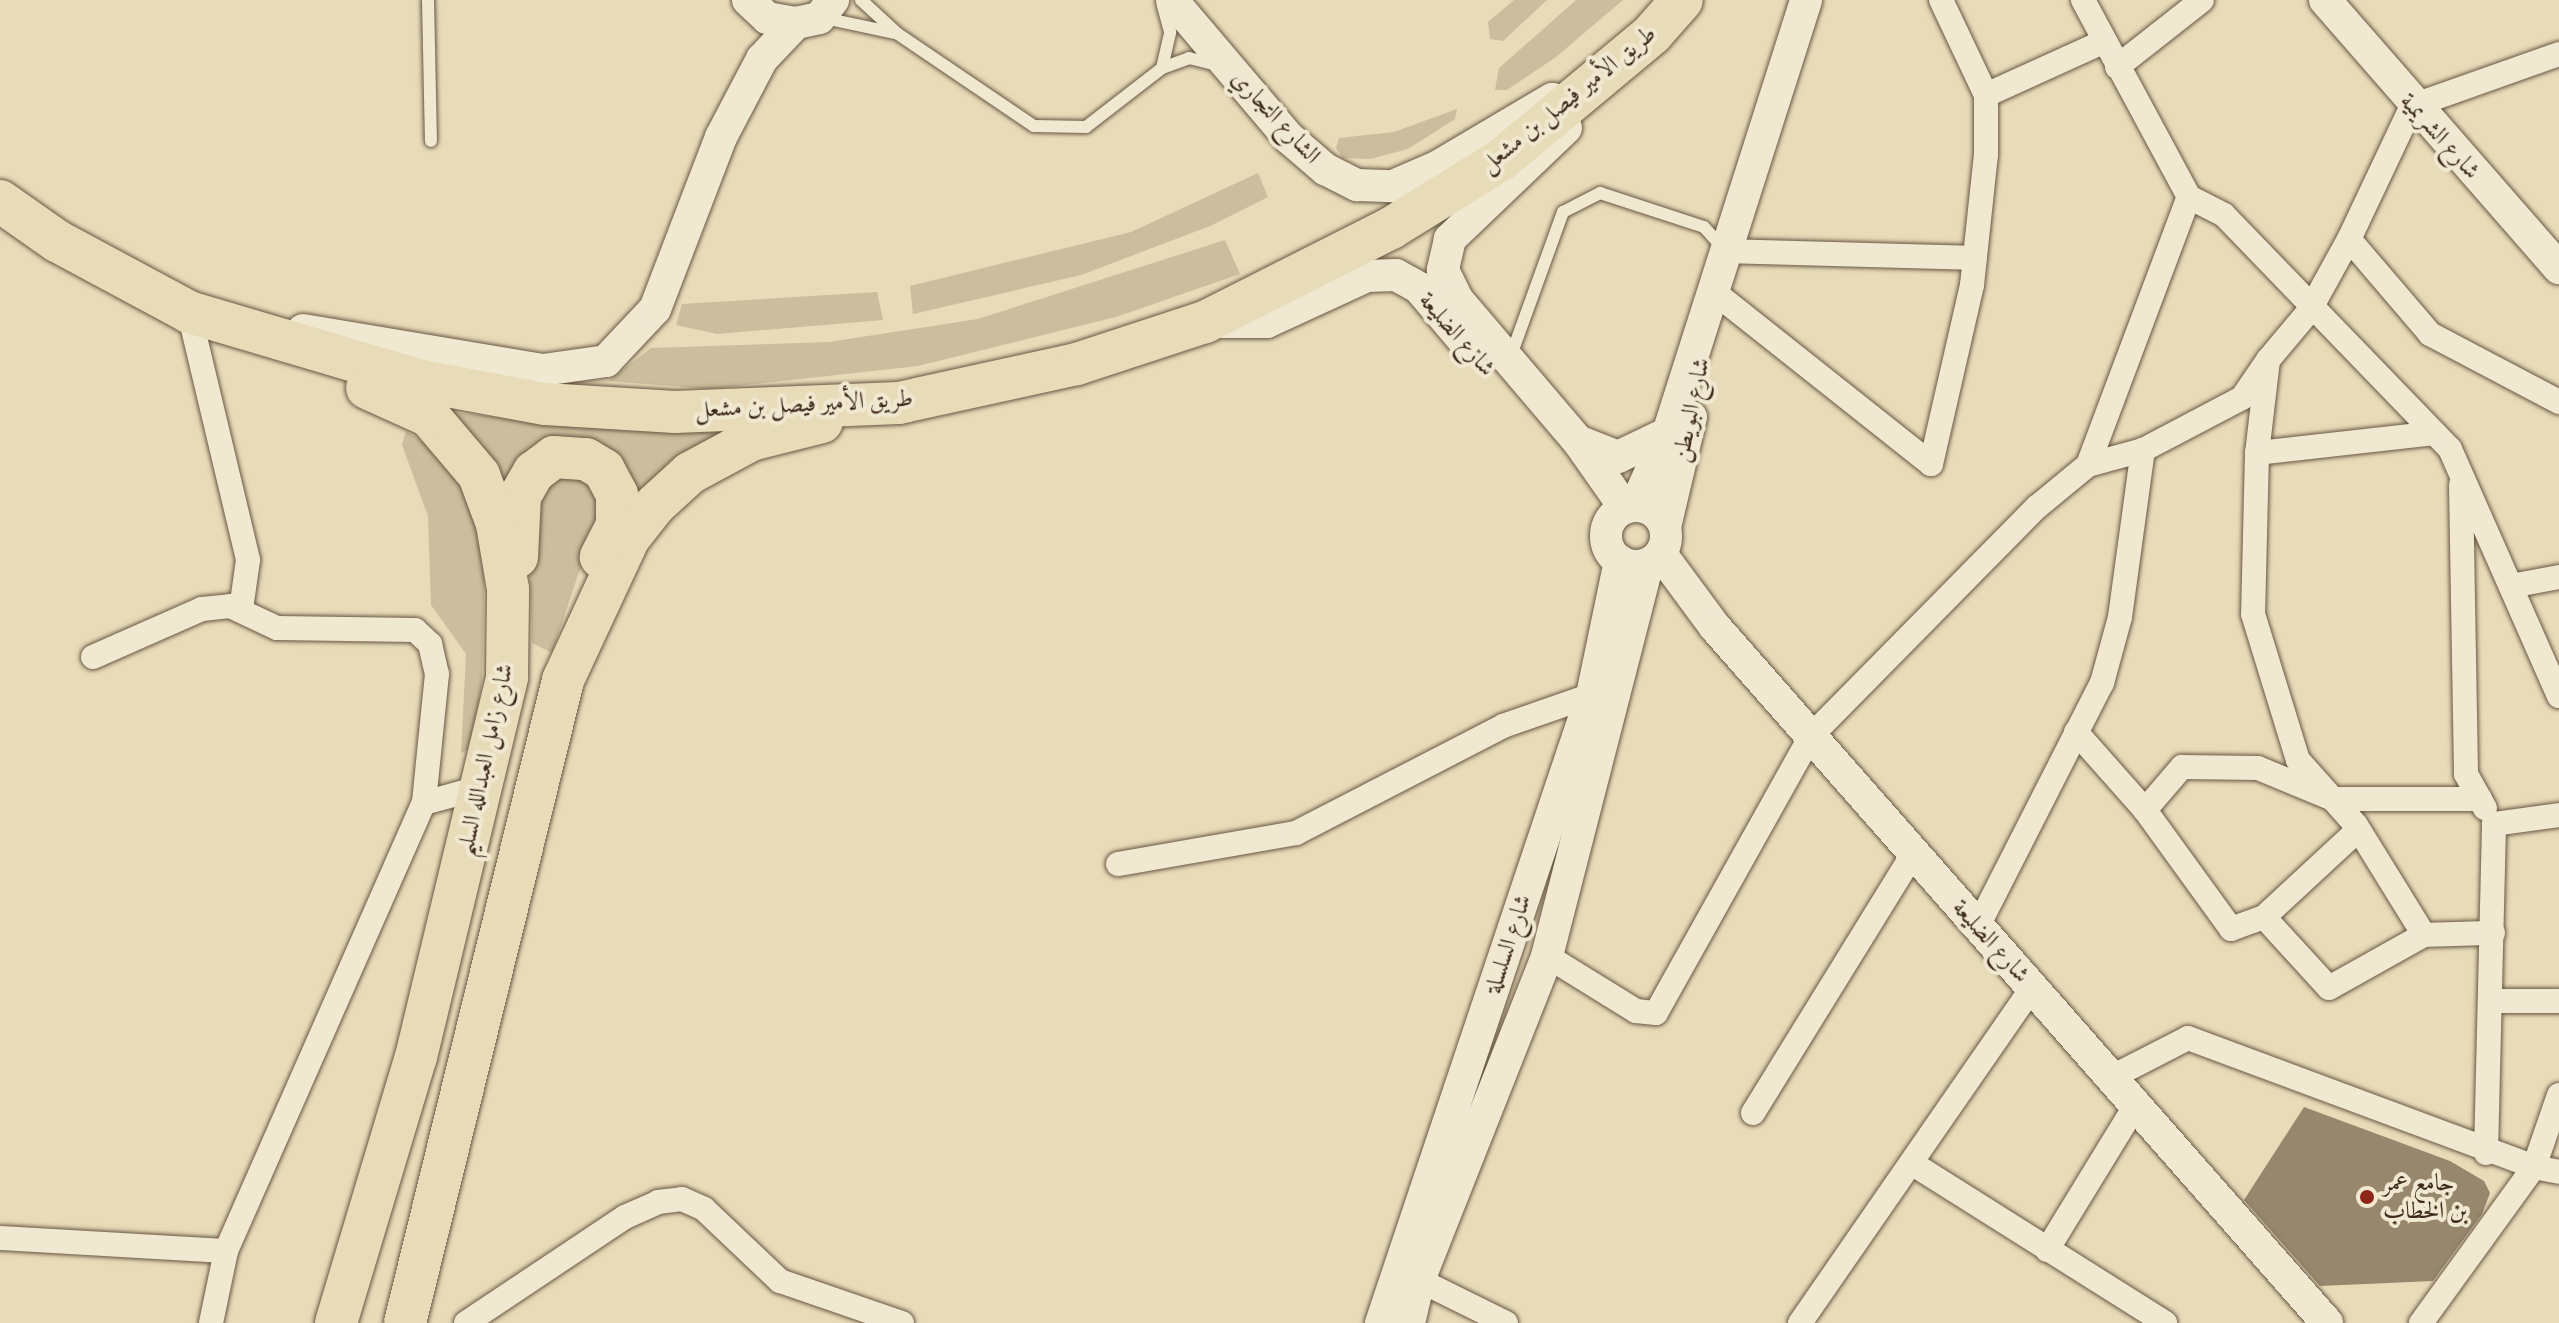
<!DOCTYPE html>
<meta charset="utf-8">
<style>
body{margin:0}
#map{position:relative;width:2559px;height:1323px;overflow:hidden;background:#e8dbb8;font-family:"IM FELL French Canon",Amiri,serif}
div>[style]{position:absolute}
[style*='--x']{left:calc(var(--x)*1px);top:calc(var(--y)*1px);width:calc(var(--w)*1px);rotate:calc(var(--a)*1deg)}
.green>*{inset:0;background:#cbbd9d}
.building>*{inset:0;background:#96876d}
.roads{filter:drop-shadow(0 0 2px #685743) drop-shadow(0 0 2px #685743)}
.lane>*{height:12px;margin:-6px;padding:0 6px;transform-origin:6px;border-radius:6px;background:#f0e8d1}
.street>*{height:24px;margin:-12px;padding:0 12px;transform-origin:12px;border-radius:12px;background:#f0e8d1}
.secondary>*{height:32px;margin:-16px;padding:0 16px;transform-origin:16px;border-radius:16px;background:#f0e8d1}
.secondary>.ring{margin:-16px;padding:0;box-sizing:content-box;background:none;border:32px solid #f0e8d1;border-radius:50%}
.highway>*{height:42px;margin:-21px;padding:0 21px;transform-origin:21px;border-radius:21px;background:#e8dbb8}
.dots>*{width:22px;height:22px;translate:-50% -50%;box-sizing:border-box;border:4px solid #f0e8d1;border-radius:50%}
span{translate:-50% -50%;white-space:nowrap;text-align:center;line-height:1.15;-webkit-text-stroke:8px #f0e8d1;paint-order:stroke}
.street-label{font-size:24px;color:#3e2b1c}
.poi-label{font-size:24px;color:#3e2b1c}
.left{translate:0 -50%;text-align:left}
</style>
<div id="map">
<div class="green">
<i style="clip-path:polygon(1514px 0,1547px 0,1503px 41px,1490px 39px,1488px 22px)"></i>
<i style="clip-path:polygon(1576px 0,1623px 0,1556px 57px,1507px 90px,1495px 90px,1499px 68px)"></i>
<i style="clip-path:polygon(1457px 109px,1455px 119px,1408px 149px,1370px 159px,1343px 158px,1336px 148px,1339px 138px,1394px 132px)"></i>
<i style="clip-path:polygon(1258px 173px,1268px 197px,1210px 226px,1081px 275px,913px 314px,910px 286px,1131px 232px)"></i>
<i style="clip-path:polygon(1225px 240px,1240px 274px,1116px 317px,918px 366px,709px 389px,608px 381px,651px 348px,829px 342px,978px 319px)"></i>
<i style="clip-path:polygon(877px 292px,883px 320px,717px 334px,676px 325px,682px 304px)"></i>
<i style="clip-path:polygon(447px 412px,628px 430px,735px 430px,629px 511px,589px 443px,508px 507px)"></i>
<i style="clip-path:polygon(406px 431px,445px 455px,469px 496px,485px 560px,482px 680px,473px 747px,461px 753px,466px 654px,431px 605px,428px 516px,402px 445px)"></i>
<i style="clip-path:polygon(566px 474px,595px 481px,601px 534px,579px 572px,552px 653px,532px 643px,529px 538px,540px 487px)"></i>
</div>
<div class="building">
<i style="clip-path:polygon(2304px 1107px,2450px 1161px,2484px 1181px,2490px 1193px,2482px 1214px,2433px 1281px,2320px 1286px,2244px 1200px)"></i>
</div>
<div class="roads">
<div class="lane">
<i style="--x:428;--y:0;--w:141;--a:88.8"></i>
<i style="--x:861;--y:0;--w:50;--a:42.6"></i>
<i style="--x:898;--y:34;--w:164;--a:34.1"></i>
<i style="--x:1034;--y:126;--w:52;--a:1.1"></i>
<i style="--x:1086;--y:127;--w:96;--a:-37.8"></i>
<i style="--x:1162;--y:68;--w:29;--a:-20"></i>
<i style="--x:1189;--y:58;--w:30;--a:14"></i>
<i style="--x:824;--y:18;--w:73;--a:11.9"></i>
<i style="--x:1162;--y:68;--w:37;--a:-77"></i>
<i style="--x:1170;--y:32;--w:28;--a:-105"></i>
<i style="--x:1518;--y:357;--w:9;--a:-126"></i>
<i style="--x:1513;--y:350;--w:147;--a:-70.1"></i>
<i style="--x:1563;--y:212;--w:42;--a:-27.2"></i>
<i style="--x:1600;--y:193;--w:109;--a:18.1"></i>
<i style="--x:1704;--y:227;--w:28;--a:48"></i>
</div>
<div class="street">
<i style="--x:2083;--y:0;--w:224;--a:61.7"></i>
<i style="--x:2189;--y:197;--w:39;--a:27"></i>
<i style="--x:2224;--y:215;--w:325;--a:46"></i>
<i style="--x:2450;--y:449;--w:270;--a:66.2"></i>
<i style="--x:2559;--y:54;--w:156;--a:160.5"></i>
<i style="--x:2412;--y:106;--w:147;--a:115.3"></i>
<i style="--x:2349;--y:239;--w:125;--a:49.5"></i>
<i style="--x:2430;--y:334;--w:146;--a:27.8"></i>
<i style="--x:2117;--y:67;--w:108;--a:-38.2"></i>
<i style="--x:1986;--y:95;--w:128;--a:-24.4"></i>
<i style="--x:2349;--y:239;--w:81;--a:118.8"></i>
<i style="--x:2310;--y:310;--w:65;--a:130"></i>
<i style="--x:2268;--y:360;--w:94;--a:96.7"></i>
<i style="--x:2257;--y:453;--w:161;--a:91.4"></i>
<i style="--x:2253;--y:614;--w:153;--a:72.9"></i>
<i style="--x:2298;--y:760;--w:87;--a:48.3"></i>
<i style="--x:2356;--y:825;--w:129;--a:58.3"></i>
<i style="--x:1726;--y:251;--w:249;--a:1.6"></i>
<i style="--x:1714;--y:292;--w:277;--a:38.4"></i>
<i style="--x:1931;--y:464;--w:184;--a:-77.1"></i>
<i style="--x:1972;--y:285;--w:131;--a:-83.9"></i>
<i style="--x:1986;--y:155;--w:60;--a:-90"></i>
<i style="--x:1986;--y:95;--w:105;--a:-115.3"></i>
<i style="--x:189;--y:312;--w:255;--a:76.6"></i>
<i style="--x:248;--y:560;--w:49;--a:98.1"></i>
<i style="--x:2257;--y:453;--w:178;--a:-6.4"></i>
<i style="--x:2088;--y:465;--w:286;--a:-69.4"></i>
<i style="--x:2461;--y:485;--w:289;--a:89"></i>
<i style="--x:2466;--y:774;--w:39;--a:61"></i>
<i style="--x:2511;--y:586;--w:49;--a:-10.6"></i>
<i style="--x:93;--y:657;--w:119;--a:-23.8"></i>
<i style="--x:202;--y:609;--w:28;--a:-6"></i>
<i style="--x:230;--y:606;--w:52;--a:25.1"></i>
<i style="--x:277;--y:628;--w:138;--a:0.8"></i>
<i style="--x:415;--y:630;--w:21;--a:43"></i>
<i style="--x:430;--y:644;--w:31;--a:77"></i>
<i style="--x:437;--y:674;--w:130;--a:95.8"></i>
<i style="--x:2076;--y:732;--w:104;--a:48.5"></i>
<i style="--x:2145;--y:810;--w:57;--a:-49.3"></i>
<i style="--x:2182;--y:767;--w:76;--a:0.8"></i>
<i style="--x:2258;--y:768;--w:81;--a:22.5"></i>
<i style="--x:2333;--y:799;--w:147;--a:0"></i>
<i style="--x:2145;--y:810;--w:147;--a:54.1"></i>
<i style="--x:2231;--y:929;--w:35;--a:-20"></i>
<i style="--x:2358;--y:830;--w:128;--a:137.2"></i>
<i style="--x:2264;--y:917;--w:96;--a:47.5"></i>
<i style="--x:2329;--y:988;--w:109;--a:-29.2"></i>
<i style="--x:2424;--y:935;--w:69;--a:-1.7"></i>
<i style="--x:1118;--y:864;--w:181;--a:-9.9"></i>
<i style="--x:1296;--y:833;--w:233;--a:-27.3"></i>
<i style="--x:1503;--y:726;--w:94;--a:-19.2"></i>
<i style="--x:1978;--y:926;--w:273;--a:-63"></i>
<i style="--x:2102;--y:683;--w:68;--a:-74.7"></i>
<i style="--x:2120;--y:617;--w:169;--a:-82.2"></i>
<i style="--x:1547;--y:956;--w:105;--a:31.7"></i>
<i style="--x:1636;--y:1011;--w:20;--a:6"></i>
<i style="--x:1656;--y:1013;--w:317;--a:-60.8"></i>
<i style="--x:1811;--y:736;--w:322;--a:-45.4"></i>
<i style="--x:2037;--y:507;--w:66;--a:-39.5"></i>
<i style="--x:2088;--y:465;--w:57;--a:-15.3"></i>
<i style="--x:2143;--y:450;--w:112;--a:-27.7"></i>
<i style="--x:2242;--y:398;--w:46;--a:-55.6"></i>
<i style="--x:2492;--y:1001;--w:67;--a:0"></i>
<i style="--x:2114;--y:1076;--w:83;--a:-27.2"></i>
<i style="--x:2188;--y:1038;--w:369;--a:20.4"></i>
<i style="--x:2534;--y:1167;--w:193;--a:125.9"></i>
<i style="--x:2559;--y:1095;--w:76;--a:109.1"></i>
<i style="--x:2534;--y:1167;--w:25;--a:11"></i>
<i style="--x:1753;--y:1113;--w:304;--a:-58.3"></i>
<i style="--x:2486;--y:1153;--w:329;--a:-88.6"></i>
<i style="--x:2494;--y:824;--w:66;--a:-7.9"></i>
<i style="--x:1913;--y:1164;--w:298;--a:32.2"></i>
<i style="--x:0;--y:1238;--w:226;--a:3.3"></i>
<i style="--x:226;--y:1251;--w:74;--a:101.8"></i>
<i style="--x:2047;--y:1250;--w:172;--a:-58.5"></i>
<i style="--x:226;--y:1251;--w:490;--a:-66.2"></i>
<i style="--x:424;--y:803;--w:60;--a:-15.4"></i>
<i style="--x:1419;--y:1280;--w:97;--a:26.3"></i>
<i style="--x:466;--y:1323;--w:191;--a:-33.7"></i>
<i style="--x:625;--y:1217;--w:36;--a:-24"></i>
<i style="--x:658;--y:1202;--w:24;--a:-7"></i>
<i style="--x:682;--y:1199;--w:24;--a:24"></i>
<i style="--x:704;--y:1209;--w:105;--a:43.5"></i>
<i style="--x:780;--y:1281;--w:129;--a:19"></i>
<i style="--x:1800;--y:1323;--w:409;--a:-55.3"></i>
</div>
<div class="secondary">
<i style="--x:748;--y:0;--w:26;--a:43"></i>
<i style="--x:767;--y:18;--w:29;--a:10"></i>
<i style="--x:796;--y:23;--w:24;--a:-12"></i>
<i style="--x:819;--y:18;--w:23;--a:-52"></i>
<i style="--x:1172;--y:0;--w:181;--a:49.7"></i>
<i style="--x:1289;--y:138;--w:48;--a:40.7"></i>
<i style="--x:1325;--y:169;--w:36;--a:27"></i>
<i style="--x:1357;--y:185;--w:36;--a:2"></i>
<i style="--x:1393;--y:186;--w:48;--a:-23.4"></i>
<i style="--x:1437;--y:167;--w:134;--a:-30.6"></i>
<i style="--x:2325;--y:0;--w:356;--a:48.9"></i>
<i style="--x:1566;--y:128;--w:161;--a:136.3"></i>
<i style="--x:1450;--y:239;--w:32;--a:103"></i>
<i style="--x:1443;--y:270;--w:32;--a:64"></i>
<i style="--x:1457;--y:299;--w:187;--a:49.6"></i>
<i style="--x:1578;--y:441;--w:82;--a:55"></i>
<i style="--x:1208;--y:322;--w:59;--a:0"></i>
<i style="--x:1267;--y:322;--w:110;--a:-24.7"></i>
<i style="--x:1367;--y:276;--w:29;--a:-2"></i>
<i style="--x:1396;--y:275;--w:26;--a:29"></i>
<i style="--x:1419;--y:288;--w:70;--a:49.7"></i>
<i style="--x:303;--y:330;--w:243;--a:9.5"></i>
<i style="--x:543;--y:370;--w:64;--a:-8.1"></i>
<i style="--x:606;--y:361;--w:71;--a:-46.7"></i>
<i style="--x:655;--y:309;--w:184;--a:-69"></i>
<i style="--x:721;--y:137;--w:88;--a:-62.3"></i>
<i style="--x:762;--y:59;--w:50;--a:-46.6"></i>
<i style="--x:1578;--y:441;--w:43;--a:21.8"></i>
<i style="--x:1618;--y:457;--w:55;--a:-25.6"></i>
<i style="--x:1635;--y:506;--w:80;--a:-65.7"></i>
<i style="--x:1668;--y:433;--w:454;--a:-72.3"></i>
<i class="ring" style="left:1606px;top:506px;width:28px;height:28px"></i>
<i style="--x:1665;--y:527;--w:113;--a:-76.7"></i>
<i style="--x:1661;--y:554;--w:91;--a:53.5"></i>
<i style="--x:1715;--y:627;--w:927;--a:48.67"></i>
<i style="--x:1381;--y:1323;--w:662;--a:-71.43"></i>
<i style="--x:1592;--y:695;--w:137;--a:-78.2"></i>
<i style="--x:1409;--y:1323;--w:44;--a:-76.9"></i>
<i style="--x:1419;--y:1280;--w:348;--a:-68.4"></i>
<i style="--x:1547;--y:956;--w:405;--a:-75.6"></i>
</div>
<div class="highway">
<i style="--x:0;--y:201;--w:70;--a:35.1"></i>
<i style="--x:57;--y:241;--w:150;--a:28.3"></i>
<i style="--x:189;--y:312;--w:247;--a:16.5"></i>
<i style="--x:426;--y:382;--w:121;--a:10.5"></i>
<i style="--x:545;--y:404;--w:130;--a:3.5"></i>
<i style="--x:675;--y:412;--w:224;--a:-2.3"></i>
<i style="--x:899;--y:403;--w:182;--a:-12.4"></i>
<i style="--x:1077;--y:364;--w:135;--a:-18.2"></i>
<i style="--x:1205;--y:322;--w:208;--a:-26.8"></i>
<i style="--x:1391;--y:228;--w:129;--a:-31.7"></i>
<i style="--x:1501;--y:160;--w:197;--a:-39.8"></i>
<i style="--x:1652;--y:34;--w:45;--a:-48.6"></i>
<i style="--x:517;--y:557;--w:61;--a:-87.2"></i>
<i style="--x:520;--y:496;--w:28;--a:-60"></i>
<i style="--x:534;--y:472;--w:25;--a:-37"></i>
<i style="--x:554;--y:457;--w:32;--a:4"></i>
<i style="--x:586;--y:459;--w:21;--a:31"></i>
<i style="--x:604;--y:470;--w:27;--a:62"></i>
<i style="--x:617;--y:494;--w:31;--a:90"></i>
<i style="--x:617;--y:525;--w:36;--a:117"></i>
<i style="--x:336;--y:1323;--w:278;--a:-73.3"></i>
<i style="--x:416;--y:1057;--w:391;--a:-76.5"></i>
<i style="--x:507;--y:677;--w:88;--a:-89.3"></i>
<i style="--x:508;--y:589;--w:66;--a:-99.6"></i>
<i style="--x:497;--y:524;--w:52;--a:-110.2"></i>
<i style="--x:479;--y:475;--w:77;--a:-130.3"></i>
<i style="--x:429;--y:416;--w:68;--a:-155.7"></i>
<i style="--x:405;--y:1323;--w:662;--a:-76.19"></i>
<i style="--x:563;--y:680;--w:157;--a:-65.1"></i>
<i style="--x:629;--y:538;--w:42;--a:-51.8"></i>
<i style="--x:655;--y:505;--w:47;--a:-42.4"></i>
<i style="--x:690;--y:473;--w:69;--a:-28.4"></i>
<i style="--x:751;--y:440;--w:73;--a:-14.2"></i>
</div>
</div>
<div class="dots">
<i style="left:2367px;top:1197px;background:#8f2418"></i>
</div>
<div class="street-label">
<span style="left:1568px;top:99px;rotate:-39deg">طريق الأمير فيصل بن مشعل</span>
<span style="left:1276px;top:117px;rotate:47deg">الشارع التجاري</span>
<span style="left:2440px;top:136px;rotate:48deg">شارع الشريمية</span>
<span style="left:1457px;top:334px;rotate:49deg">شارع الضليعة</span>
<span style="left:804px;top:404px;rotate:-3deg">طريق الأمير فيصل بن مشعل</span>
<span style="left:1691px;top:410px;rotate:-78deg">شارع البويطن</span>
<span style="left:485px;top:760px;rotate:-78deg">شارع زامل العبدالله السليم</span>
<span style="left:1991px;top:941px;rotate:48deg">شارع الضليعة</span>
<span style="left:1508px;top:944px;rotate:-72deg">شارع السلسلة</span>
</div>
<div class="poi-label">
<span class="left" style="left:2383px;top:1197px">جامع عمر<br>بن الخطاب</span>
</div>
</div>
